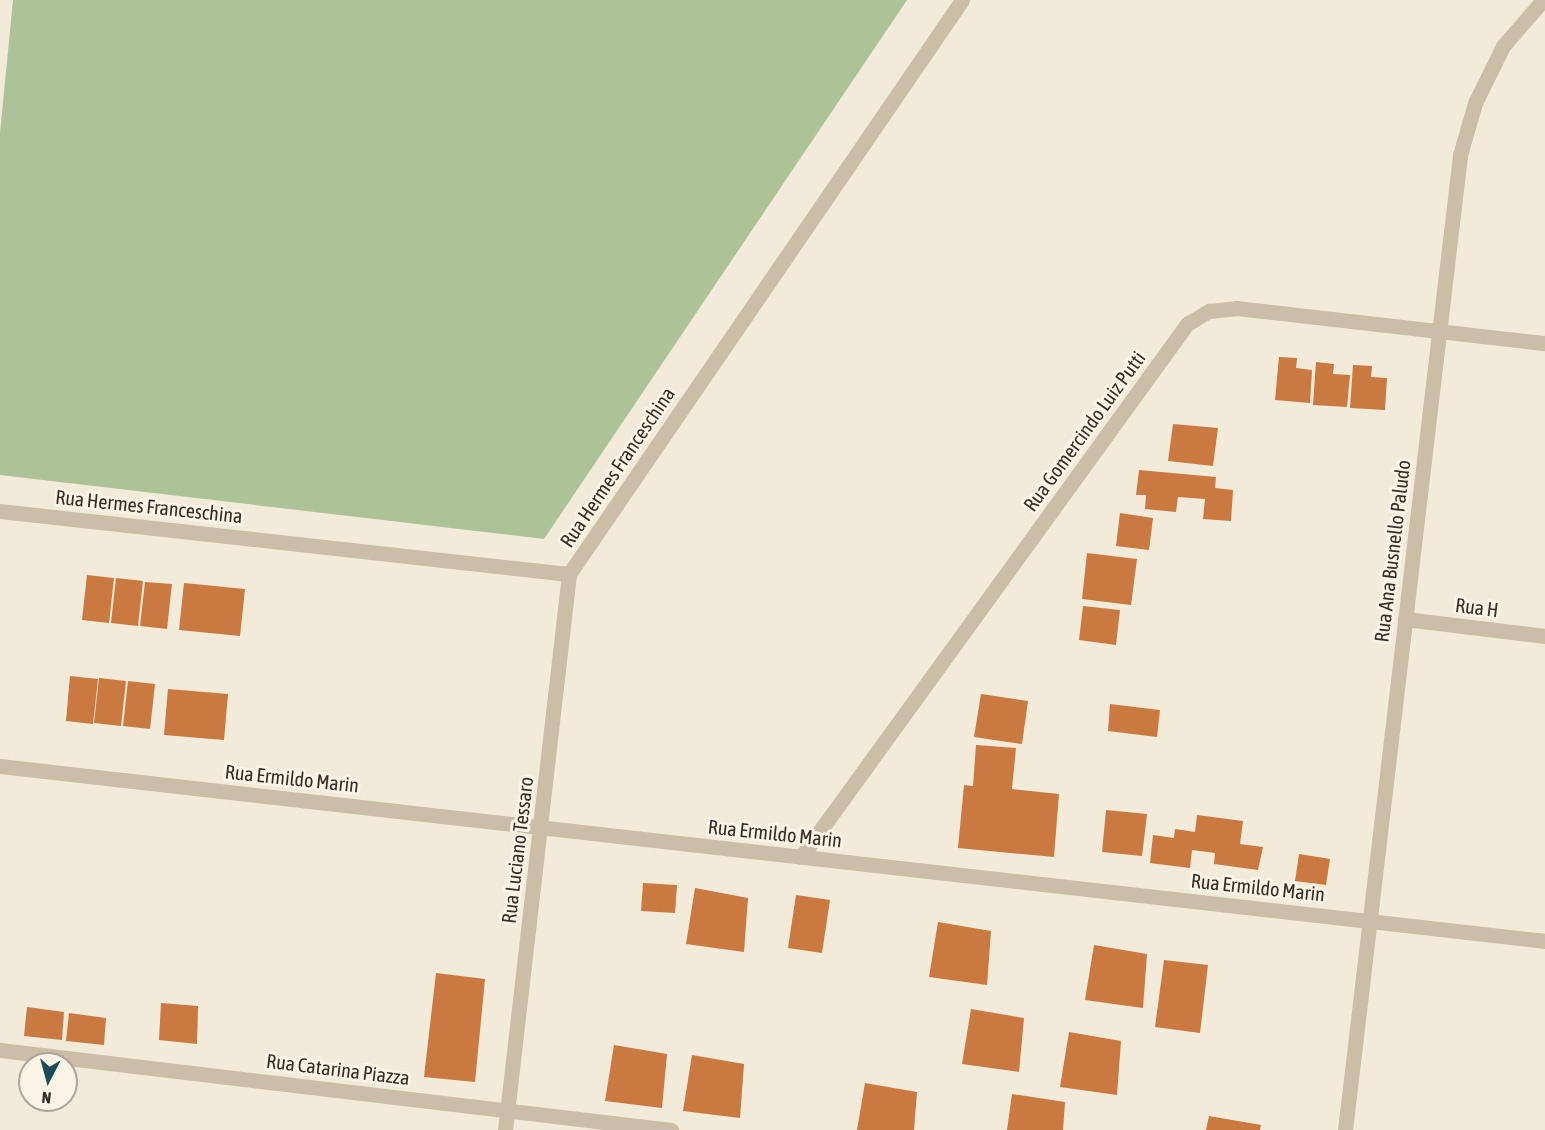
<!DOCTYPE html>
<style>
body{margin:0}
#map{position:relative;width:1545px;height:1130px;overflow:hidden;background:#f2ebda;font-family:"Asap Condensed",sans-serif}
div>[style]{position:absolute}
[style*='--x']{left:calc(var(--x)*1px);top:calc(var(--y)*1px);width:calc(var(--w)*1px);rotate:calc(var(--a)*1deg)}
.green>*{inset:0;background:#aec299}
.building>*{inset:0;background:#ca7940}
.street>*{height:15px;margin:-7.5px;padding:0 7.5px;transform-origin:7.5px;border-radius:7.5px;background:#cbbda6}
span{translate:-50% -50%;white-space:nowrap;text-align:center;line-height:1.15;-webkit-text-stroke:6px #faf4e6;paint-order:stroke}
.street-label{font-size:20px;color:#362e27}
.north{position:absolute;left:18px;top:1052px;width:60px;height:60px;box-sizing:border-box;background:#faf4e6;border:2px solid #aca59a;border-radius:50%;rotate:186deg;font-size:16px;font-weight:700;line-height:24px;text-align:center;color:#362e27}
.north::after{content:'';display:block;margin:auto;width:21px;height:27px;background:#1b4b59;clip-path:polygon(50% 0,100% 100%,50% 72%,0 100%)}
</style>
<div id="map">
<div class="green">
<i style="clip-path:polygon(13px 0,907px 0,544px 539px,0 475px,0 133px)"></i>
</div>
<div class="building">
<i style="clip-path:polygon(1279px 357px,1297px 358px,1296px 368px,1312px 370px,1310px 403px,1275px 400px)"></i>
<i style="clip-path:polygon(1316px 362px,1334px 364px,1333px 374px,1350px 375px,1347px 407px,1313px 405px)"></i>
<i style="clip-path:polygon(1353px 365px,1372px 366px,1371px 377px,1387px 378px,1385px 410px,1350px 408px)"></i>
<i style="clip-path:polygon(1173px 424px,1218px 428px,1213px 466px,1168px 461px)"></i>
<i style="clip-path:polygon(1139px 470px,1216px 477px,1215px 488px,1233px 490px,1231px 521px,1203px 519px,1205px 499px,1178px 497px,1176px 512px,1145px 509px,1146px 495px,1136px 495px)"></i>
<i style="clip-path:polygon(1120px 513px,1153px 518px,1149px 550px,1116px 546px)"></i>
<i style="clip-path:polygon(1087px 553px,1137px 559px,1131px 605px,1082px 599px)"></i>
<i style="clip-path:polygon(87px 575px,114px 578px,109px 623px,82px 620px)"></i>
<i style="clip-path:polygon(116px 578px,143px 581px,138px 626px,111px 623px)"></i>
<i style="clip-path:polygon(145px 582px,172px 584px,167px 629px,140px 626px)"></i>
<i style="clip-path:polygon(184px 583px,245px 589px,240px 636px,179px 630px)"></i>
<i style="clip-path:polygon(1083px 606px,1120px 610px,1116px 645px,1079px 640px)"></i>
<i style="clip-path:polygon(70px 676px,98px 679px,93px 724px,66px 721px)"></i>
<i style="clip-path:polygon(99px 678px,126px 681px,121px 726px,94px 723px)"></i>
<i style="clip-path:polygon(128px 681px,155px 684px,150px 729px,123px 726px)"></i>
<i style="clip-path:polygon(168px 689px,228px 694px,224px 740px,164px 735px)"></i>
<i style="clip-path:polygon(981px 694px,1028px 701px,1022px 744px,974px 737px)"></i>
<i style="clip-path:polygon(1110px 704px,1160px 710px,1157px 737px,1108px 731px)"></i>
<i style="clip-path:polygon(976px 745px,1016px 748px,1012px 789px,1059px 794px,1054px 857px,958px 848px,964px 785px,973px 786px)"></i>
<i style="clip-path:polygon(1106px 810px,1147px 814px,1142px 856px,1102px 852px)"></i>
<i style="clip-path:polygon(1197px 815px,1243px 821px,1240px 844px,1263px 847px,1258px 870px,1214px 864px,1215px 853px,1192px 850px,1190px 868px,1150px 863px,1153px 835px,1174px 838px,1175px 829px,1195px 832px)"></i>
<i style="clip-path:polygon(1299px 854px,1330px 859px,1326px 885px,1295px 881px)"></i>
<i style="clip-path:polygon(643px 883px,677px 885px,675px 913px,641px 911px)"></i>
<i style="clip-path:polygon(695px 888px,748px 898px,744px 952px,686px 944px)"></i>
<i style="clip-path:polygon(796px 895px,830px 900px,822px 953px,788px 948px)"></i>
<i style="clip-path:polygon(938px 922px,991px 931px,987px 985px,929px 977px)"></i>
<i style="clip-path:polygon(1094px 945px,1147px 954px,1143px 1008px,1085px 1000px)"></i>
<i style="clip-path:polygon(1164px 960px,1208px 965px,1200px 1033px,1155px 1027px)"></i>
<i style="clip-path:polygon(436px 973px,485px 979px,475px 1082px,424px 1077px)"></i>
<i style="clip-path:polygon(161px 1003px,198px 1006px,197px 1044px,159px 1040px)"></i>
<i style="clip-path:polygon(27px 1007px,64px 1012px,62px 1040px,24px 1036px)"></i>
<i style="clip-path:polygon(971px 1009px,1024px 1018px,1019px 1072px,962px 1064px)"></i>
<i style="clip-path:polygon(69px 1013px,106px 1018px,104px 1045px,66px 1041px)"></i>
<i style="clip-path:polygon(1069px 1032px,1121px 1041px,1117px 1095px,1060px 1087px)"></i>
<i style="clip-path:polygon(614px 1045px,667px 1054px,662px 1108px,605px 1101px)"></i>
<i style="clip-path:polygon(692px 1055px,744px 1064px,740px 1118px,683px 1111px)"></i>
<i style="clip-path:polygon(865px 1083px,917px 1092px,914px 1130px,857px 1130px)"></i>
<i style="clip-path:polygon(1012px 1094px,1065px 1102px,1063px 1130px,1007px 1130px)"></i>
<i style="clip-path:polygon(1209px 1116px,1261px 1125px,1260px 1130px,1206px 1130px)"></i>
</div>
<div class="street">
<i style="--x:0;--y:511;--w:572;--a:6.32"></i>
<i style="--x:569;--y:574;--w:696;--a:-55.6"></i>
<i style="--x:1405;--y:619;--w:141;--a:6.9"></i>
<i style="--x:0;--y:766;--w:1555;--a:6.46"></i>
<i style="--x:801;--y:857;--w:658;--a:-54.09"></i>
<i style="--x:1187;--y:324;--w:26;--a:-31"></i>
<i style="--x:1209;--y:311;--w:27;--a:-6"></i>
<i style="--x:1236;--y:308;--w:311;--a:6.5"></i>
<i style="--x:0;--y:1050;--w:676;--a:6.8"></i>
<i style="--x:505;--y:1130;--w:560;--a:-83.43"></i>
<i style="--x:1345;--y:1130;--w:982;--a:-83.27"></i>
<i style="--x:1460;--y:155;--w:54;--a:-73.9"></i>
<i style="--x:1475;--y:103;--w:64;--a:-63.8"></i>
<i style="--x:1503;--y:46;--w:61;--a:-49"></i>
</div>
<div class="street-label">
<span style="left:1084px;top:431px;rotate:-54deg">Rua Gomercindo Luiz Putti</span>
<span style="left:617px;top:467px;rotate:-56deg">Rua Hermes Franceschina</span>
<span style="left:149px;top:506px;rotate:6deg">Rua Hermes Franceschina</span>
<span style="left:1392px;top:551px;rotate:-83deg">Rua Ana Busnello Paludo</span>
<span style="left:1477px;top:607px;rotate:7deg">Rua H</span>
<span style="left:292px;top:778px;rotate:6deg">Rua Ermildo Marin</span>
<span style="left:775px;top:833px;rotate:6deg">Rua Ermildo Marin</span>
<span style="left:517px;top:850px;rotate:-83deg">Rua Luciano Tessaro</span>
<span style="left:1258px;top:887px;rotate:6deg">Rua Ermildo Marin</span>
<span style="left:338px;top:1069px;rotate:7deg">Rua Catarina Piazza</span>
</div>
<div class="north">N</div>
</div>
